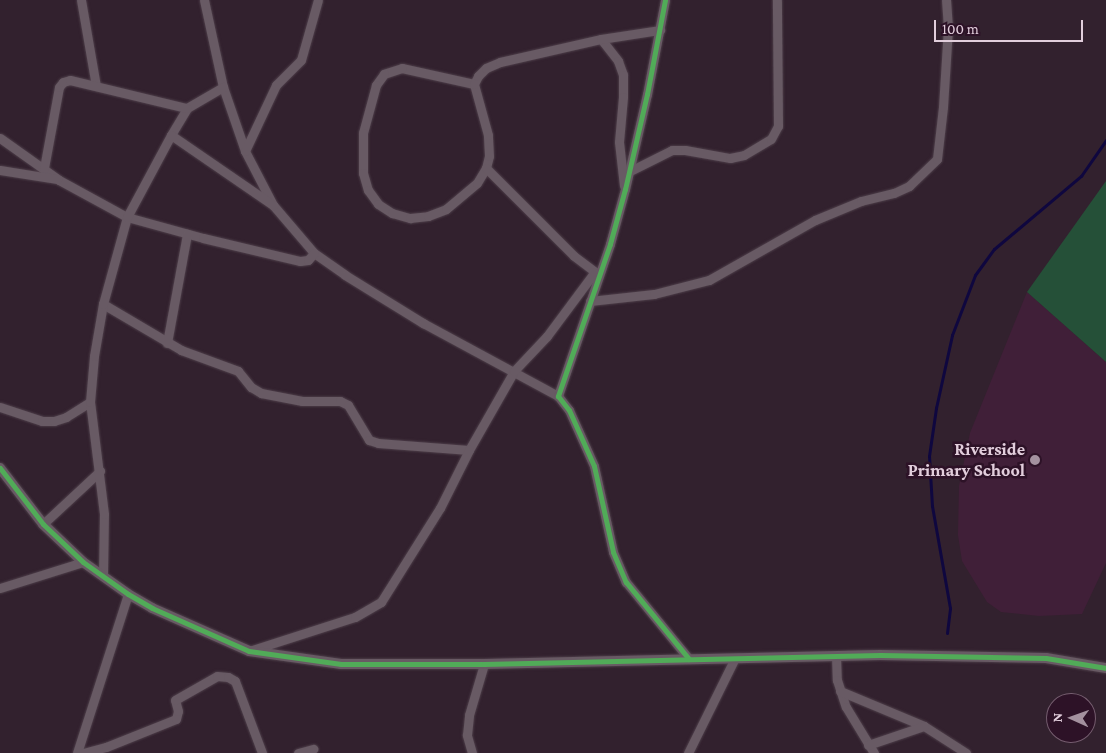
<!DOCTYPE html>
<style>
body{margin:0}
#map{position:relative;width:1106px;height:753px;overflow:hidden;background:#32212e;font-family:"Crimson Pro",serif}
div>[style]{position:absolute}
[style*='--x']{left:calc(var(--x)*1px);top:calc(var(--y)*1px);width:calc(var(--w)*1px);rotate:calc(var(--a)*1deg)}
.built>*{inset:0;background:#401f38}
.green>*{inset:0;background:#255038}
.stream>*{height:3px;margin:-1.5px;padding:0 1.5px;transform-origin:1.5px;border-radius:1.5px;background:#0f073f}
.roads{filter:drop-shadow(0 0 1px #4d3e49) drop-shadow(0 0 1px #4d3e49)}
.minor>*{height:9px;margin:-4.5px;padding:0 4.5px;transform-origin:4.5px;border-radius:4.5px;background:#685a64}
.tertiary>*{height:10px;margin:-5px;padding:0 5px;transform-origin:5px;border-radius:5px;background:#685a64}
.cycleway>*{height:5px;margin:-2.5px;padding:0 2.5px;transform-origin:2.5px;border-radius:2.5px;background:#51ab58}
.dots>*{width:14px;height:14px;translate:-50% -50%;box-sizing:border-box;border:2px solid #2d1227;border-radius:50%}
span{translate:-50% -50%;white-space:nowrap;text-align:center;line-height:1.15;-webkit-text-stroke:5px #2d1227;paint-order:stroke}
.poi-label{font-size:18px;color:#e2cedc;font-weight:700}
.right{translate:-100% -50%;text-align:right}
.north{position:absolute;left:1046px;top:693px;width:50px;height:50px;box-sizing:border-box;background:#2d1227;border:1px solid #755d6f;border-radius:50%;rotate:272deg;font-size:14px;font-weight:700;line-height:20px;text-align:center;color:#e2cedc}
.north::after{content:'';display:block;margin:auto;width:18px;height:22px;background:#a4919f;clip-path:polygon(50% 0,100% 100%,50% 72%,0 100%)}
.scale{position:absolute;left:934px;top:20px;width:149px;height:22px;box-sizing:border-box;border:2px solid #e2cedc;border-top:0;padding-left:6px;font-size:15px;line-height:18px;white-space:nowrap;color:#e2cedc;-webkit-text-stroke:4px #2d1227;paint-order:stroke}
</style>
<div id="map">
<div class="built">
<i style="clip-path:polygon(1027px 292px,1106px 362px,1106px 563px,1082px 614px,1039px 616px,1001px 612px,987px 602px,962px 561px,958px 535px,959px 486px,970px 433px)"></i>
</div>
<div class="green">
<i style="clip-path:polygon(1106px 181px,1106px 362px,1027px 292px)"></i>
</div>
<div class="stream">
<i style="--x:947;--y:633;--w:25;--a:-83"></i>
<i style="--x:950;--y:608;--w:104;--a:-100"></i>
<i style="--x:932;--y:506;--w:50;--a:-93.4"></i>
<i style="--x:929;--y:456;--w:49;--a:-81.7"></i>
<i style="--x:936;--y:408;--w:75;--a:-77.6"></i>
<i style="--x:952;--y:335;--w:64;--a:-69"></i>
<i style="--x:975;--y:275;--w:32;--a:-54"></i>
<i style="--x:994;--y:249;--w:114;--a:-40"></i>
<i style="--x:1081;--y:176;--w:44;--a:-55.2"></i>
</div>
<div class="roads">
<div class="minor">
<i style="--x:81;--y:0;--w:87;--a:80.1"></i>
<i style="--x:204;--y:0;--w:89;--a:77.7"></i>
<i style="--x:223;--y:87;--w:68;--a:71"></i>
<i style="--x:245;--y:151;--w:61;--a:62.6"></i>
<i style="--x:273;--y:205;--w:63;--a:49.5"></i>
<i style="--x:314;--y:253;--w:38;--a:35"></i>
<i style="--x:345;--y:275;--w:92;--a:31.6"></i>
<i style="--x:423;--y:323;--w:153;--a:28.4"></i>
<i style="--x:665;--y:0;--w:96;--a:100.8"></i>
<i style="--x:647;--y:94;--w:98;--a:103"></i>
<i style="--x:625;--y:189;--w:57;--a:105.3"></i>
<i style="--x:610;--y:244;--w:161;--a:108.9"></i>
<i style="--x:558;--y:396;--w:18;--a:52"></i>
<i style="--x:569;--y:410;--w:61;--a:65.9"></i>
<i style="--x:594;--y:466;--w:88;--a:77.5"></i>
<i style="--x:613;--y:552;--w:33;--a:67"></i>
<i style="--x:626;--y:582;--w:99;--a:50.7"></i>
<i style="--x:601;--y:39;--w:28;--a:52"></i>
<i style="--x:618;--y:61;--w:15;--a:70"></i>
<i style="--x:623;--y:75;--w:22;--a:90"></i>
<i style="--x:623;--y:97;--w:45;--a:95.1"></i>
<i style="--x:619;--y:142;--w:44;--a:83.5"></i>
<i style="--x:474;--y:84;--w:74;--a:-167.5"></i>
<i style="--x:402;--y:68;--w:19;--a:162"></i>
<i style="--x:384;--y:74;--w:14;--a:126"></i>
<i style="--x:376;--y:85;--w:50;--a:105.2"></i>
<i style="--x:363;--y:133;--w:40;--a:90"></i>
<i style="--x:363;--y:173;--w:18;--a:74"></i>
<i style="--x:368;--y:190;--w:17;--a:54"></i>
<i style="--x:378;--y:204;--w:17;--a:33"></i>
<i style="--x:392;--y:213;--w:19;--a:16"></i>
<i style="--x:410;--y:218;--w:18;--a:-6"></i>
<i style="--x:428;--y:216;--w:19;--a:-21"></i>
<i style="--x:446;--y:209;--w:40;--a:-40"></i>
<i style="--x:477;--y:183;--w:17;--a:-59"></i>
<i style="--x:486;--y:168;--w:12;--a:-76"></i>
<i style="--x:489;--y:156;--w:21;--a:-93"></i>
<i style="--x:488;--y:135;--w:53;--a:-105.4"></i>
<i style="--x:474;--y:84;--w:9;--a:-63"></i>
<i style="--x:478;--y:76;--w:11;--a:-45"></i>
<i style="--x:486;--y:68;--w:15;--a:-23"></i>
<i style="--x:500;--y:62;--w:104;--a:-12.8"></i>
<i style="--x:601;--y:39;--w:60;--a:-8.7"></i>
<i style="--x:171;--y:135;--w:31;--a:-59"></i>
<i style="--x:187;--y:108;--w:42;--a:-30.3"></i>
<i style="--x:0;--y:138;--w:72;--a:35.4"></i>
<i style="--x:59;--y:180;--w:77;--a:28.6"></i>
<i style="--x:127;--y:217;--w:79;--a:15.4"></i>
<i style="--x:203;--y:238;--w:100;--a:13.3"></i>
<i style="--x:300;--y:261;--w:8;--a:-7"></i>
<i style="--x:308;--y:260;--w:9;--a:-49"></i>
<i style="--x:245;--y:151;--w:73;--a:-64.8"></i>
<i style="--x:276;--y:85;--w:35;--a:-45"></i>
<i style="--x:301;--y:60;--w:62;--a:-74.2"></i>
<i style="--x:44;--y:168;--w:82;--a:-79.5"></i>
<i style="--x:59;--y:87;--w:6;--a:-51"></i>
<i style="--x:63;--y:82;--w:7;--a:-16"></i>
<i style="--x:70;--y:80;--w:120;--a:13.5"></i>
<i style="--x:486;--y:168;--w:124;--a:45"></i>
<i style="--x:574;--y:256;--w:31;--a:37"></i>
<i style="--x:0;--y:170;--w:58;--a:9"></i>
<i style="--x:630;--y:171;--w:47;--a:-26.6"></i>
<i style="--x:672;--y:150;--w:13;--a:0"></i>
<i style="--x:685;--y:150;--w:46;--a:10.1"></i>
<i style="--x:730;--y:158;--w:14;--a:-12"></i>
<i style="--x:744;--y:155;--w:31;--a:-31"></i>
<i style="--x:771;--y:139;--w:15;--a:-62"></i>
<i style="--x:778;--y:126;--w:126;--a:-90.5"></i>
<i style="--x:590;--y:301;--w:64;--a:-6.2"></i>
<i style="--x:654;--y:294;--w:57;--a:-14.3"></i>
<i style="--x:709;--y:280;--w:122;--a:-29.5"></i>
<i style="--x:815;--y:220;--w:50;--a:-22.4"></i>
<i style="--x:861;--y:201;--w:34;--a:-14"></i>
<i style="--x:894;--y:193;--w:17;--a:-25"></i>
<i style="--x:909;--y:186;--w:39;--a:-44"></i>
<i style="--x:937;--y:159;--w:52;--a:-83.4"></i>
<i style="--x:943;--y:107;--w:79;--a:-86.4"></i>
<i style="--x:948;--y:28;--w:28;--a:-94"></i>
<i style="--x:103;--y:304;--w:91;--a:30.5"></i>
<i style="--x:181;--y:350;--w:61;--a:20.2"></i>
<i style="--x:238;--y:371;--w:21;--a:51"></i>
<i style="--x:251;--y:387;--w:12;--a:31"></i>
<i style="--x:261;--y:393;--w:42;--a:11"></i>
<i style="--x:302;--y:401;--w:38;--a:0"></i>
<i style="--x:340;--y:401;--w:9;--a:27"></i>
<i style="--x:348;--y:405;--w:41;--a:59"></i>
<i style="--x:369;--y:440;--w:9;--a:18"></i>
<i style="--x:378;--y:443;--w:91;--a:4.4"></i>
<i style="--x:469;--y:450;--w:91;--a:-60.3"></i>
<i style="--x:514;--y:371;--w:48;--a:-46.7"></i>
<i style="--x:547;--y:336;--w:79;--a:-53.3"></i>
<i style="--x:167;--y:343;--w:111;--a:-79.6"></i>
<i style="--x:0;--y:407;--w:44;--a:18.4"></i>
<i style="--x:42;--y:421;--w:12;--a:0"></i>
<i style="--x:54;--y:421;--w:13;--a:-18"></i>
<i style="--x:66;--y:417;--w:28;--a:-32"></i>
<i style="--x:43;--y:524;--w:78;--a:-42.9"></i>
<i style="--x:103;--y:576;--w:62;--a:-89.1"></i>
<i style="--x:104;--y:514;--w:113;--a:-97.1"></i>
<i style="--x:90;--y:402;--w:46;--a:-85"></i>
<i style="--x:94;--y:356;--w:53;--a:-80.2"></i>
<i style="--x:103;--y:304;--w:90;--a:-74.6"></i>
<i style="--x:127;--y:217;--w:93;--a:-61.8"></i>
<i style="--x:171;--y:135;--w:124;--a:34.5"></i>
<i style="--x:0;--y:588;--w:87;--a:-17.4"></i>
<i style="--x:249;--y:651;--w:111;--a:-17.8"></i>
<i style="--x:355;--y:617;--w:30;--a:-30"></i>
<i style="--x:381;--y:602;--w:111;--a:-57.9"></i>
<i style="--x:440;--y:508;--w:65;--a:-63.4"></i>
<i style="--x:836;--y:656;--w:24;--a:88"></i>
<i style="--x:837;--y:680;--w:28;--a:72"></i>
<i style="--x:846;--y:707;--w:54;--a:58.7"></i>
<i style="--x:840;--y:691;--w:91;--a:22.6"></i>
<i style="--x:924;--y:726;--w:50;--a:32.7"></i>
<i style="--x:868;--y:745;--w:59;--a:-18.7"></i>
<i style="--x:77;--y:753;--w:167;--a:-72.2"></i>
<i style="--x:83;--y:753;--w:24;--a:-15"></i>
<i style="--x:106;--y:747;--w:75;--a:-21.8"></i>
<i style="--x:176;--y:719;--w:8;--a:-76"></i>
<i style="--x:178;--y:711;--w:11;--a:-105"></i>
<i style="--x:175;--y:700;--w:48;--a:-29.7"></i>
<i style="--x:217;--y:676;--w:11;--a:5"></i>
<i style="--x:228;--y:677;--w:8;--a:30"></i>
<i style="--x:235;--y:681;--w:77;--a:69.4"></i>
<i style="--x:298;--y:753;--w:16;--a:-15"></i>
<i style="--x:472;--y:753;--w:19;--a:-106"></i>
<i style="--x:467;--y:735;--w:20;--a:-84"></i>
<i style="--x:469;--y:715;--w:53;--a:-73.6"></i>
<i style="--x:688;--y:753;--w:106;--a:-63.7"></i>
</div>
<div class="tertiary">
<i style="--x:0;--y:468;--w:71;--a:52.5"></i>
<i style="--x:43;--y:524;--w:55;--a:43.5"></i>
<i style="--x:83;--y:562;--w:55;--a:35.4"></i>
<i style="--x:128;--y:594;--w:28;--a:30"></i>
<i style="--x:152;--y:608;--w:106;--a:23.9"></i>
<i style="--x:249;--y:651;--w:93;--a:8"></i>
<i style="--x:341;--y:664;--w:143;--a:0"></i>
<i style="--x:484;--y:664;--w:396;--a:-1.3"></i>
<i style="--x:880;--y:655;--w:166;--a:1"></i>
<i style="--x:1046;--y:658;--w:61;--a:9.5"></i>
</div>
</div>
<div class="cycleway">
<i style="--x:665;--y:0;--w:96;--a:100.8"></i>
<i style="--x:647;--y:94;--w:98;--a:103"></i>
<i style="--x:625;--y:189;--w:57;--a:105.3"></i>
<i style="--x:610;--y:244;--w:161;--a:108.9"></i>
<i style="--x:558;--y:396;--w:18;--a:52"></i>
<i style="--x:569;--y:410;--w:61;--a:65.9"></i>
<i style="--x:594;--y:466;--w:88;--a:77.5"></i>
<i style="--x:613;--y:552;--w:33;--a:67"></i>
<i style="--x:626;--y:582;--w:99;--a:50.7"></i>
<i style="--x:0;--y:468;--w:71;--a:52.5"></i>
<i style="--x:43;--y:524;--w:55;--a:43.5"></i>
<i style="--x:83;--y:562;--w:55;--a:35.4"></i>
<i style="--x:128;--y:594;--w:28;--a:30"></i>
<i style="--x:152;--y:608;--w:106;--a:23.9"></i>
<i style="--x:249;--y:651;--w:93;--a:8"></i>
<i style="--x:341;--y:664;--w:143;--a:0"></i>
<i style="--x:484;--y:664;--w:396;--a:-1.3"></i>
<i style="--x:880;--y:655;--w:166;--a:1"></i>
<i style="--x:1046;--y:658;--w:61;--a:9.5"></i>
</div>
<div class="dots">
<i style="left:1035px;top:460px;background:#a4919f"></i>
</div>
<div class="poi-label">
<span class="right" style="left:1025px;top:460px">Riverside<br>Primary School</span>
</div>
<div class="north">N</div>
<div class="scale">100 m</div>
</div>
